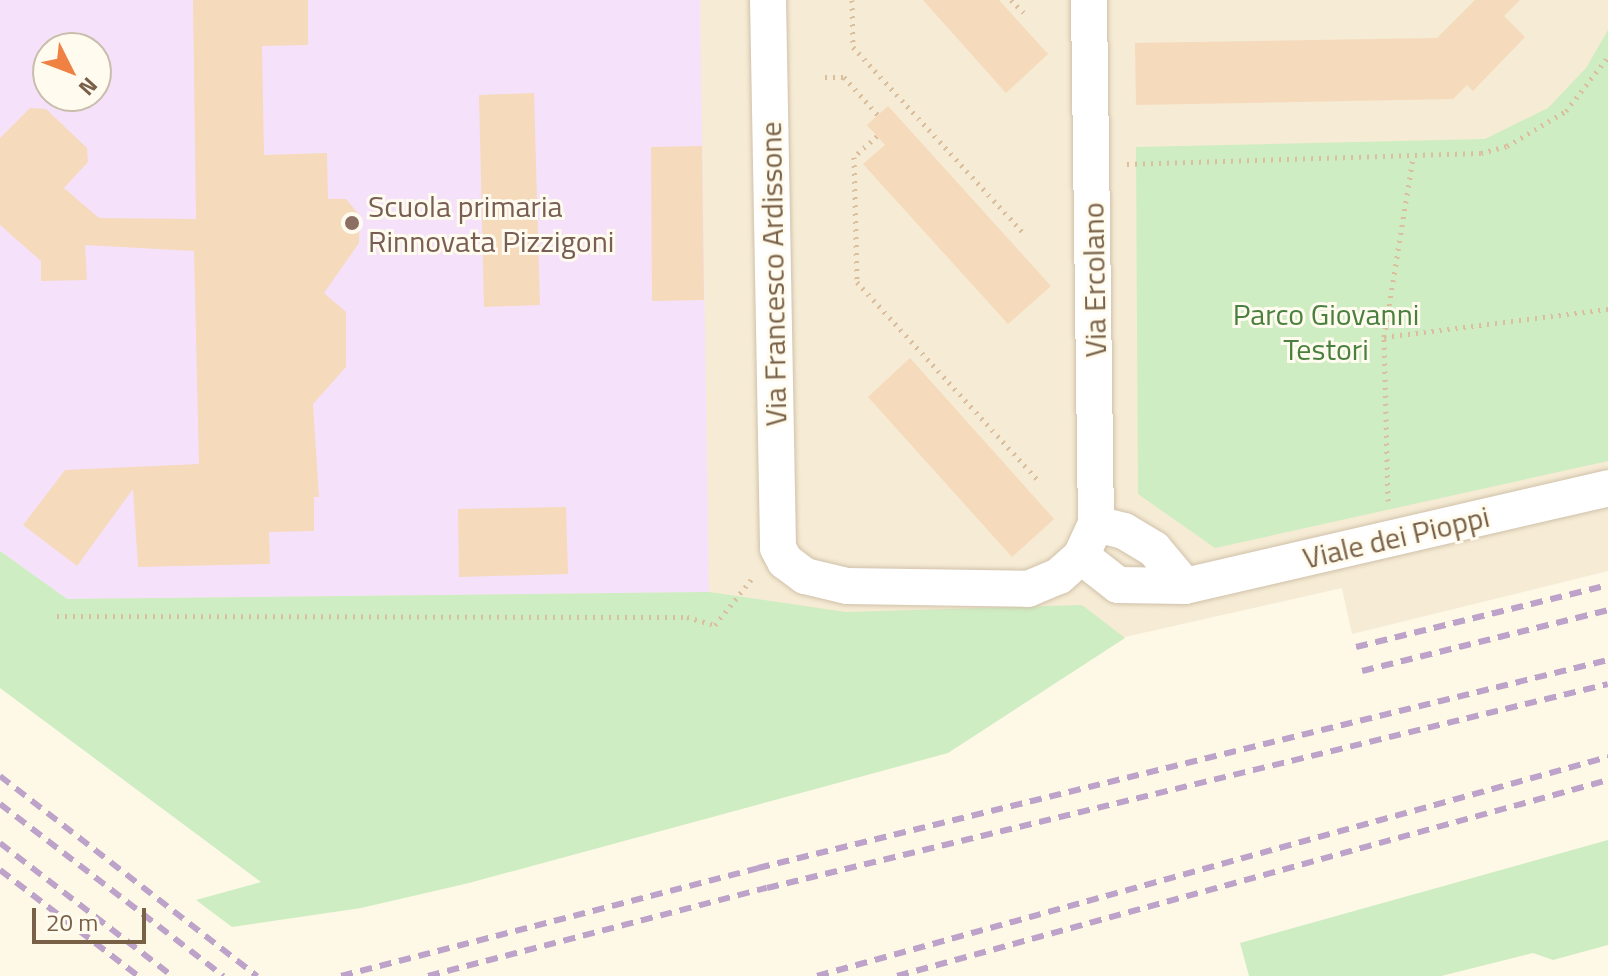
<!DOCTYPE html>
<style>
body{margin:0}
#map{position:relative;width:1608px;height:976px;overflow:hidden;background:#fef8e6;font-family:"Titillium Web",sans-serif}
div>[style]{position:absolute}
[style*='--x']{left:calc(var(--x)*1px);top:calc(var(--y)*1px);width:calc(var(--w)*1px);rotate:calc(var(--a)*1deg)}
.residential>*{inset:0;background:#f6ebd4}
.education>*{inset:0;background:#f5e2fa}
.green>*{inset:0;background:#ceedc3}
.building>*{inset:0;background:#f5dabc}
.path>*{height:5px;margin-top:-2.5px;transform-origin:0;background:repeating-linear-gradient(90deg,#dbbe9e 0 2px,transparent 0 8px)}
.roads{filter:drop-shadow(0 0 2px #d0c1aa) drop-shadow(0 0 2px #d0c1aa)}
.minor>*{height:36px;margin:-18px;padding:0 18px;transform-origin:18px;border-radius:18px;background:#fff}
.rail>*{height:6px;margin-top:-3px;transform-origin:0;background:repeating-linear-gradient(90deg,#bda3c9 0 12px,transparent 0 20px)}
.dots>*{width:22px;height:22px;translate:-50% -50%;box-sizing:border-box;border:4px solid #fffbee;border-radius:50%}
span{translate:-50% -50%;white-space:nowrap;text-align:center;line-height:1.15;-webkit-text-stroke:6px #fffbee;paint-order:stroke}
.education-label{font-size:30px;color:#785e54}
.left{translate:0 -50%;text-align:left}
.street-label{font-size:30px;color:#796148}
.park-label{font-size:30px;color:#4a803f}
.north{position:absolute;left:32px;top:32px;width:80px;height:80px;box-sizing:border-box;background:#fffbee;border:2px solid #c9bdac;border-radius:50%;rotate:132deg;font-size:22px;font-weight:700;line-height:32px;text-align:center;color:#796148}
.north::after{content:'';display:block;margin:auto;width:28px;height:36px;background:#ef8143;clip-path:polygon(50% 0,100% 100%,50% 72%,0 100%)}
.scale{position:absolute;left:32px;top:908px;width:114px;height:36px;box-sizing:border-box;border:4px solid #796148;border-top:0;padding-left:10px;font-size:24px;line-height:28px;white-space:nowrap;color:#796148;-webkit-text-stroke:6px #fffbee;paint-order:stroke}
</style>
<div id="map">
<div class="residential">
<i style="clip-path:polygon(evenodd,0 0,1608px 0,1608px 571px,1352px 634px,1342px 588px,1125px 637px,1082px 666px,0 688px,0 0,48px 48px,96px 48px,96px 96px,48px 96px,48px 48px)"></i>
</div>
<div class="education">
<i style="clip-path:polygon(evenodd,0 0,700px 0,709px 592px,67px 599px,0 551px,0 0,48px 48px,96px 48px,96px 96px,48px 96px,48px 48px)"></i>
</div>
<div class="green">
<i style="clip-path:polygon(1608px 30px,1608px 461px,1215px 548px,1138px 494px,1136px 147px,1485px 139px,1548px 108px,1586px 68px)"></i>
<i style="clip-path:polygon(0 551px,67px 599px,709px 592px,846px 612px,1082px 605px,1125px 638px,948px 753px,469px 883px,361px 908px,232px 927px,196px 900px,261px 882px,0 688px)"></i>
<i style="clip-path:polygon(1608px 840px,1608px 945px,1553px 960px,1533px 953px,1441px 976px,1249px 976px,1240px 943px)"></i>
</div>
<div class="building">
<i style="clip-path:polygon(193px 0,308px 0,308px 45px,262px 46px,264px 155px,327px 153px,328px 199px,346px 199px,360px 216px,359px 243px,324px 293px,346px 312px,346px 367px,313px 404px,319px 497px,314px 497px,314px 531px,269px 532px,270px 564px,138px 567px,133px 489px,77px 566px,23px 525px,65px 470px,199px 464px,194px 251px,85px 245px,87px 280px,41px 281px,41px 261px,0 225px,0 138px,30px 108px,46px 109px,87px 148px,88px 162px,64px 188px,99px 218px,196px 219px)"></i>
<i style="clip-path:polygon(923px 0,999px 0,1048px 54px,1006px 93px)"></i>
<i style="clip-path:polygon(1475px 0,1520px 0,1504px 16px,1525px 37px,1473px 91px,1467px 85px,1453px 99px,1136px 105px,1135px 43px,1437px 38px)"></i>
<i style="clip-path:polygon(534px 93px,540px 305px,484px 307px,479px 95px)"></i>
<i style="clip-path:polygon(888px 106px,1051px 286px,1008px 324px,863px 164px,885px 145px,867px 125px)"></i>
<i style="clip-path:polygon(702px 146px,704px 300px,652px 301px,651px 147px)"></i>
<i style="clip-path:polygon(910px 358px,1054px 519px,1012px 557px,868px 397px)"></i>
<i style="clip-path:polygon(566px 507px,568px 574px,459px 577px,458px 509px)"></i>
</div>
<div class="path">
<i style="--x:852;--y:0;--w:47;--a:88.8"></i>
<i style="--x:853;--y:47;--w:255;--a:47.5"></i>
<i style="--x:1011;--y:0;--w:21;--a:45"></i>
<i style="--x:825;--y:77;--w:19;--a:0"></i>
<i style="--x:844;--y:77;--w:51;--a:48.2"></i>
<i style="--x:877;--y:136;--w:31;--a:138"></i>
<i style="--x:854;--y:157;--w:125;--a:88.6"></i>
<i style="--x:857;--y:282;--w:267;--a:47.6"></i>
<i style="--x:1127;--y:164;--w:354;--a:-1.8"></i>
<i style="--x:1481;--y:153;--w:27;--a:-15"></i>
<i style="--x:1507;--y:146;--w:69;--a:-30.7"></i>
<i style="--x:1566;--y:111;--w:68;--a:-52.1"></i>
<i style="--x:1384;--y:337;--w:182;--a:-80.8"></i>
<i style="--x:1388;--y:501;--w:164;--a:-91.4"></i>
<i style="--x:1384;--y:337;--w:226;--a:-7.1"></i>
<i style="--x:57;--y:616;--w:630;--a:0.09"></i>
<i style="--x:687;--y:617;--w:29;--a:16"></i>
<i style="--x:715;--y:625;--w:63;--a:-51.5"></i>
</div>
<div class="roads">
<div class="minor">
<i style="--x:768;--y:0;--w:548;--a:88.95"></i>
<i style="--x:778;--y:548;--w:15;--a:62"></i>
<i style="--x:785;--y:561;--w:25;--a:37"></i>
<i style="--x:805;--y:576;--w:43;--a:13.4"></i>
<i style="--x:847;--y:586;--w:181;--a:0.9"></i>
<i style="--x:1028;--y:589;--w:34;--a:-23"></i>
<i style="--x:1059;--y:576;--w:30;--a:-42"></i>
<i style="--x:1081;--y:556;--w:35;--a:-65"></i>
<i style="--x:1096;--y:524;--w:524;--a:-90.77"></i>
<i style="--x:1096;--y:524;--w:29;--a:14"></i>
<i style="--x:1124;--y:531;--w:35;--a:31"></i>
<i style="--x:1154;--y:549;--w:48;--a:50"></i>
<i style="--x:1081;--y:556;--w:47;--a:38.1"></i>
<i style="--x:1118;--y:585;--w:67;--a:0.9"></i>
<i style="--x:1185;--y:586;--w:434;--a:-13"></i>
</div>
</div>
<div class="rail">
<i style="--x:1356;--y:647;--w:260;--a:-13.8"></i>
<i style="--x:1362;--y:671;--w:253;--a:-13.9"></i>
<i style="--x:0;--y:776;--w:326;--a:37.9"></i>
<i style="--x:0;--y:804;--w:282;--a:37.6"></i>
<i style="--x:0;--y:843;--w:217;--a:37.7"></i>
<i style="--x:0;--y:870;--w:174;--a:37.5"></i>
<i style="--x:341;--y:976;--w:431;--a:-14.5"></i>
<i style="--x:758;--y:868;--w:875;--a:-13.75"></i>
<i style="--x:428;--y:976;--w:350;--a:-14.6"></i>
<i style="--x:767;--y:888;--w:865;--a:-13.63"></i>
<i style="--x:817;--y:976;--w:821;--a:-15.48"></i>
<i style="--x:897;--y:976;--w:738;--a:-15.41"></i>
</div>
<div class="dots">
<i style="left:352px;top:223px;background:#8d6e63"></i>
</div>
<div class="education-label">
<span class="left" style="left:368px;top:223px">Scuola primaria<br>Rinnovata Pizzigoni</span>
</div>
<div class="street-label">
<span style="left:773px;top:274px;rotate:-91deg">Via Francesco Ardissone</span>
<span style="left:1094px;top:280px;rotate:-91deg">Via Ercolano</span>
<span style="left:1396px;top:537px;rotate:-13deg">Viale dei Pioppi</span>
</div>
<div class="park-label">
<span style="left:1326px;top:331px">Parco Giovanni<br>Testori</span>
</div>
<div class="north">N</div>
<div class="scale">20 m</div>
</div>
